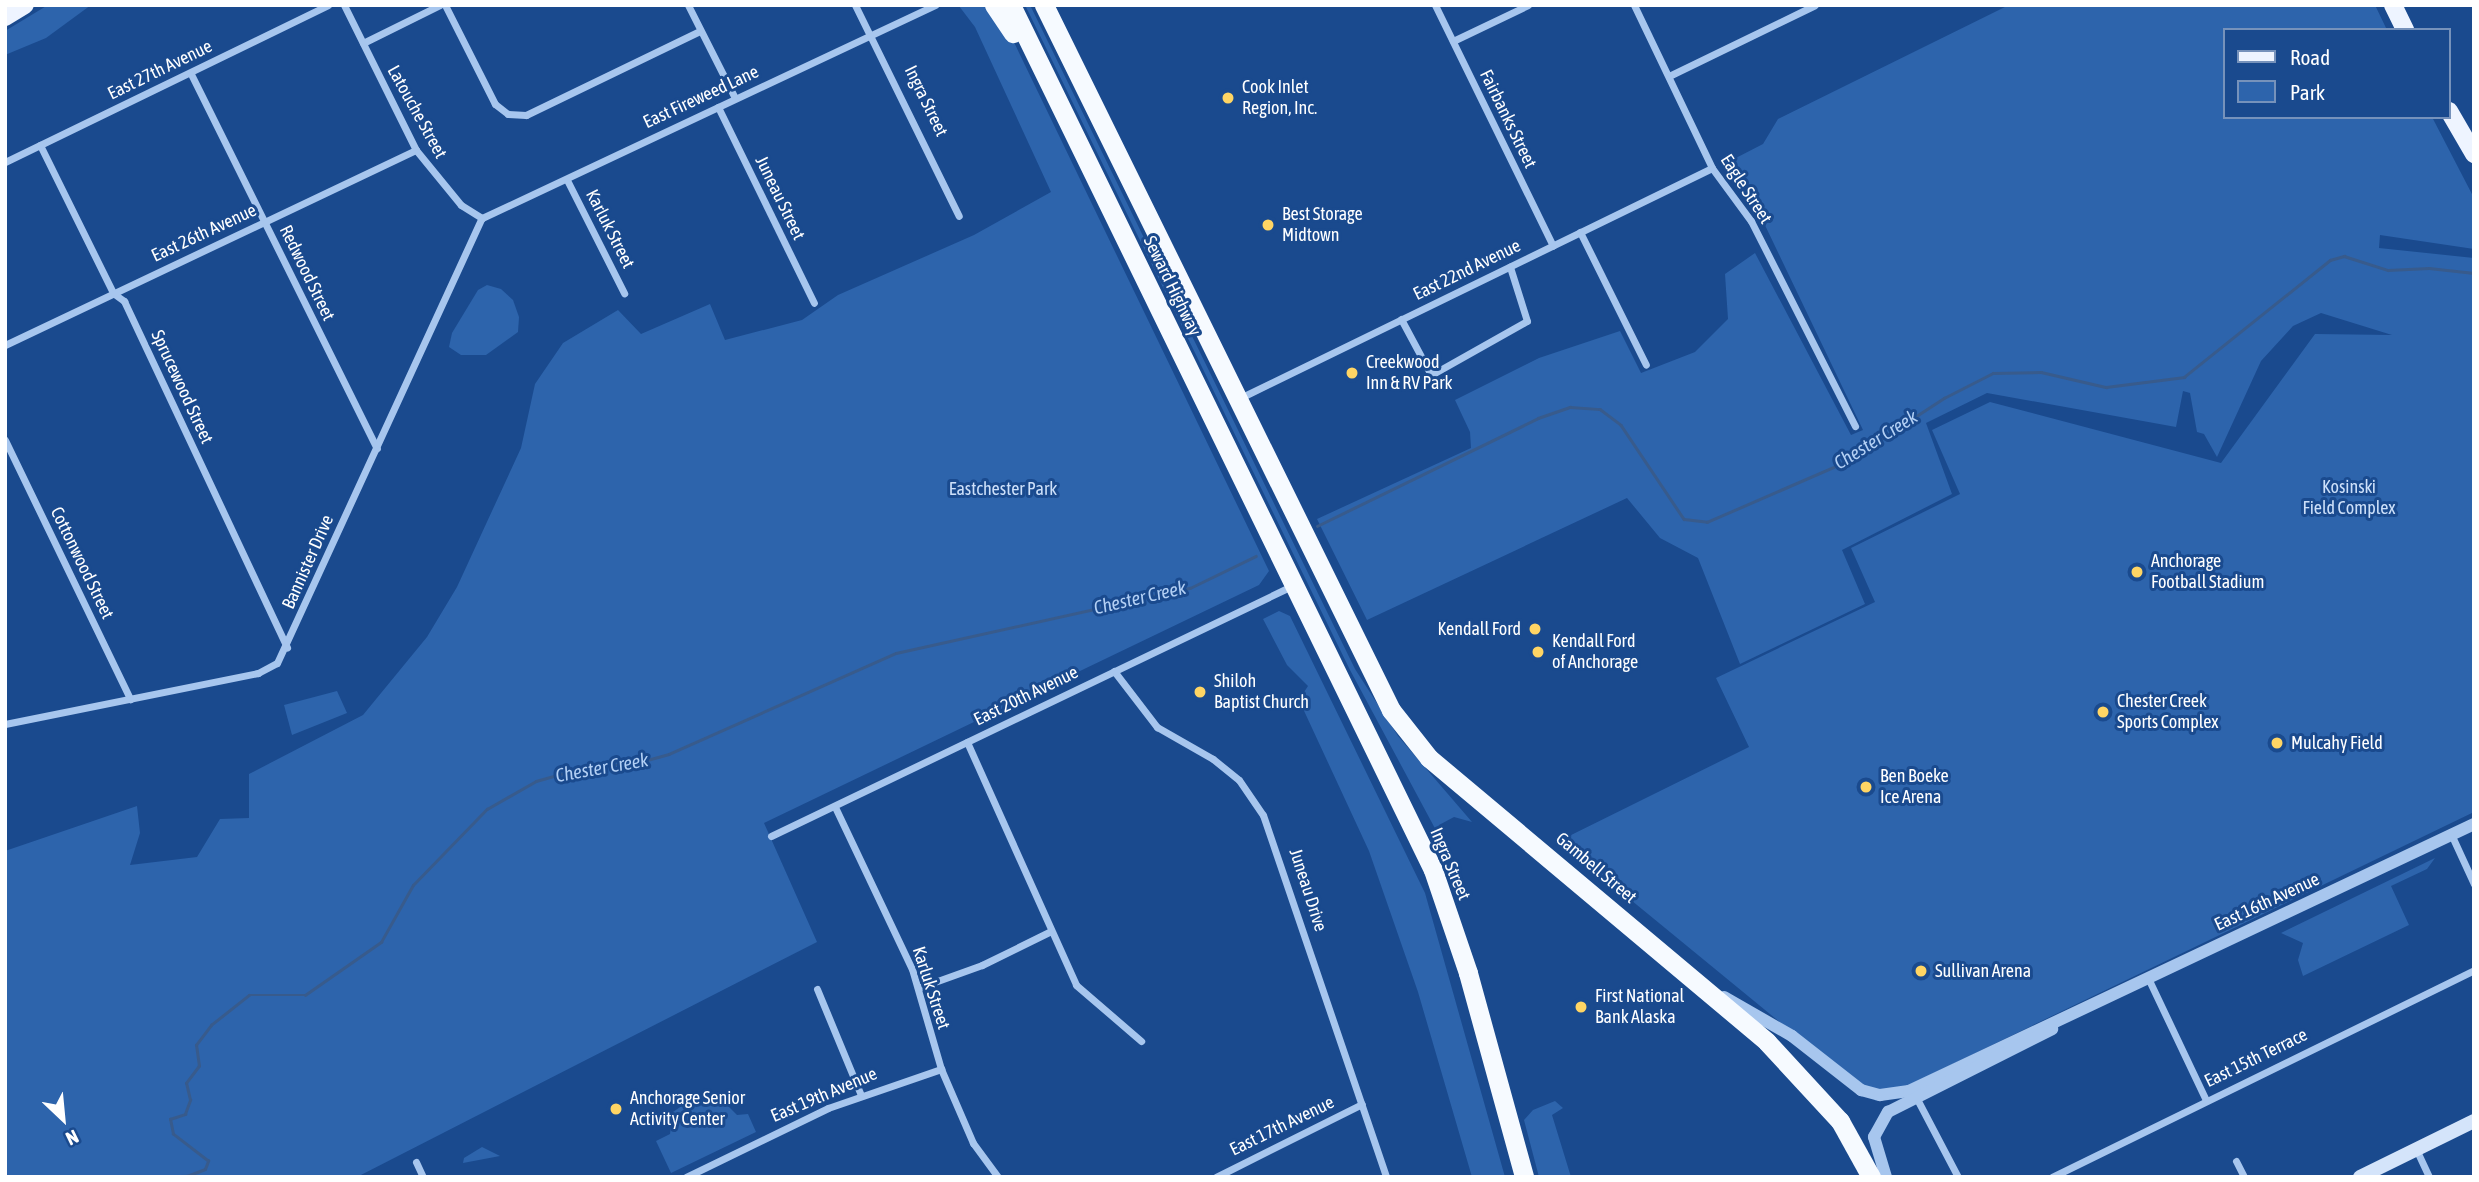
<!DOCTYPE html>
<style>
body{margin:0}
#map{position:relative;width:2479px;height:1182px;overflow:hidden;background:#1a4a8e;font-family:"Asap Condensed",sans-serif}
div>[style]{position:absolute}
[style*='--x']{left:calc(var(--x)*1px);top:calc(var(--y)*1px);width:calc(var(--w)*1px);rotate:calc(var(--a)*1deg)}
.green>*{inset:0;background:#2d64ac}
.stream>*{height:2.5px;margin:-1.25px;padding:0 1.25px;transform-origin:1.25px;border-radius:1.25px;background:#385b8c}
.minor>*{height:7px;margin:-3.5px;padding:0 3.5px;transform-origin:3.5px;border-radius:3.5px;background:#a7c6ee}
.tertiary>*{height:12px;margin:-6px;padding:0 6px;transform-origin:6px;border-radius:6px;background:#a7c6ee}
.secondary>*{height:14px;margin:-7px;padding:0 7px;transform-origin:7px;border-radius:7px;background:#d4e4fa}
.primary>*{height:18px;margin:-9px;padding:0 9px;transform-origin:9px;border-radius:9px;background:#eef4ff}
.trunk>*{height:19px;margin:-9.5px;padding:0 9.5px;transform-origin:9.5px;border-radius:9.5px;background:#f6faff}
.dots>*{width:19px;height:19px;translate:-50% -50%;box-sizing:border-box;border:4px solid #1a4a8e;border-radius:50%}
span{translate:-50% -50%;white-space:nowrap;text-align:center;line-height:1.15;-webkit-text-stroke:6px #1a4a8e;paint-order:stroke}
.street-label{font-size:18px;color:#fff}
.poi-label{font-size:18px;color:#fff}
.left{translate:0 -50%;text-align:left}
.right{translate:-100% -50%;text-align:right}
.park-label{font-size:18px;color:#cde0fa}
.water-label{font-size:19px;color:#b3d0f5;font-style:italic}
.frame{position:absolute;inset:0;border:7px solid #fff;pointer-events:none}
.legend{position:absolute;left:2223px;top:28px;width:228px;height:91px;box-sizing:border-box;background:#1a4a8e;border:2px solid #7692bb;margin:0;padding:9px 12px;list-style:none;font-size:21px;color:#fff}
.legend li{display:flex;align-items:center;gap:14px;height:35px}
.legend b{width:35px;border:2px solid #7692bb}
.north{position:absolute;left:28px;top:1084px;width:70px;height:70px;-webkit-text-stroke:5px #1a4a8e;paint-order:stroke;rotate:154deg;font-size:19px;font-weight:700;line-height:28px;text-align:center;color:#fff}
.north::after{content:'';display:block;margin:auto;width:24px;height:32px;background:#fff;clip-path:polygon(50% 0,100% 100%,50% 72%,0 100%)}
</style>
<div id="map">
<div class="green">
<i style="clip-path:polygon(48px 5px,91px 5px,46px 38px,5px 55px,5px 31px)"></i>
<i style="clip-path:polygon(986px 5px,1010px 34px,1269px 571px,1259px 585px,764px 823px,817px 942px,357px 1177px,5px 1177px,5px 851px,137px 806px,140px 833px,130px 865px,197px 857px,220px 819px,249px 818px,249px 774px,363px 715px,427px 637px,457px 587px,521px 448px,535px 384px,563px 343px,618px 310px,641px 334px,710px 304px,725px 340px,802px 320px,838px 295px,974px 235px,1051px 192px,975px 27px,959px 6px)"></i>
<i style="clip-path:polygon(1025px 5px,1030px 5px,1355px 669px,1398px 736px,1472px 822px,1454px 817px,1439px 825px,1453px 862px,1350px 670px)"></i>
<i style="clip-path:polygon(2009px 5px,2375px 5px,2387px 30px,2225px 30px,2225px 117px,2432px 117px,2474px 198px,2474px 249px,2380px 235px,2379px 248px,2474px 258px,2474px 812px,1876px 1101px,1559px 841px,1749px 747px,1716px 678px,1875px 602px,1851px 548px,1960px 494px,1932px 430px,1990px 402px,2221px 463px,2315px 334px,2392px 335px,2321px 313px,2293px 326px,2261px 361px,2217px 457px,2204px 434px,2197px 432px,2190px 393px,2183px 391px,2176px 427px,1987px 393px,1926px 423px,1952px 494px,1842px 550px,1865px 604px,1740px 664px,1698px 558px,1660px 538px,1627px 498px,1367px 620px,1317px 519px,1471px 448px,1470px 432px,1455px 400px,1539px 358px,1620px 331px,1641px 373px,1695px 352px,1728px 319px,1725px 274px,1755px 253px,1851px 435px,1863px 430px,1763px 221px,1730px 161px,1763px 144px,1778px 119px)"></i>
<i style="clip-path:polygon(487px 285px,501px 289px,513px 300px,519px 317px,518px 332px,486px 355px,461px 355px,449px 347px,452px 333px,478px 290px)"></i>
<i style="clip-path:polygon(1279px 611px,1290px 616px,1425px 893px,1505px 1177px,1472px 1177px,1418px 992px,1369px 851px,1299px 700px,1308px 686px,1287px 665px,1263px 619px)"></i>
<i style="clip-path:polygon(337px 691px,347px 713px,292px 735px,284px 705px)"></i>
<i style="clip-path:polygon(2435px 858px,2427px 869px,2391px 886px,2409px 925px,2303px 976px,2298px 960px,2303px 943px,2281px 933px)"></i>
<i style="clip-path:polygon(709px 1096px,720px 1098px,737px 1115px,748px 1114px,756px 1132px,671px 1173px,656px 1141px,670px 1134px,673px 1112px,686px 1103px)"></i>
<i style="clip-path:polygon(1555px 1101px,1563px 1108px,1552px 1115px,1571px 1177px,1539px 1177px,1524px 1120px,1533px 1110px)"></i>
<i style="clip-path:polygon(482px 1147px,500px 1156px,463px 1163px,464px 1158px)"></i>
</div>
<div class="stream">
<i style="--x:1317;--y:526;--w:246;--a:-26"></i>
<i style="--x:1538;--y:418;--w:34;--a:-19"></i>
<i style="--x:1570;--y:407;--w:30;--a:4"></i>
<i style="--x:1600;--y:409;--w:26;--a:37"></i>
<i style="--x:1621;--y:425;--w:113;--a:56.2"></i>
<i style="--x:1684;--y:519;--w:23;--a:7"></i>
<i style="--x:1707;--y:522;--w:153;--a:-23.5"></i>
<i style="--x:1847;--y:461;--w:116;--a:-33"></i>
<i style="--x:1944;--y:398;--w:55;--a:-27"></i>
<i style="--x:1993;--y:373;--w:48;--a:-1.2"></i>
<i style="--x:2041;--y:372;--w:67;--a:13"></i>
<i style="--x:2106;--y:387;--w:79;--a:-7.3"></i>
<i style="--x:2184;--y:377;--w:187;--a:-38.7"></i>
<i style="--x:2330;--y:260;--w:15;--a:-16"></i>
<i style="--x:2344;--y:256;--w:46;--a:17.7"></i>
<i style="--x:2388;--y:270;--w:41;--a:-2.8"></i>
<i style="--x:2429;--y:268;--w:45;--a:6.3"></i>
<i style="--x:149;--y:1177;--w:38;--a:-2"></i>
<i style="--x:187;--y:1176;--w:19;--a:-21"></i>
<i style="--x:205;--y:1169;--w:9;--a:-69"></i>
<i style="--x:208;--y:1161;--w:44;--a:-142.4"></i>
<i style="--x:173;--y:1134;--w:15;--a:-101"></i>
<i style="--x:170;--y:1119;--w:16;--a:-18"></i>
<i style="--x:185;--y:1114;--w:15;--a:-70"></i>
<i style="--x:190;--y:1100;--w:17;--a:-103"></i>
<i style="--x:186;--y:1083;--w:21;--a:-53"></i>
<i style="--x:199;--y:1066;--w:21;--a:-98"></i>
<i style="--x:196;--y:1045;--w:25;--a:-53"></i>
<i style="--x:211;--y:1025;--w:48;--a:-38.3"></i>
<i style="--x:249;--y:995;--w:56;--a:0"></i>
<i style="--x:305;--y:995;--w:93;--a:-34.9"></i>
<i style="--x:381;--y:942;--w:65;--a:-60.7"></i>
<i style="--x:413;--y:885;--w:106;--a:-45.8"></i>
<i style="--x:487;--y:809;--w:56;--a:-29.7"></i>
<i style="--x:536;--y:781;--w:59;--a:-15.7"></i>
<i style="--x:593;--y:765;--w:36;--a:0"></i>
<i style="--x:629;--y:765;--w:41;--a:-15.4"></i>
<i style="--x:669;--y:754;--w:248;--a:-24"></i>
<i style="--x:896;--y:653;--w:301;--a:-12.5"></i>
<i style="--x:1190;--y:588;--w:73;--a:-25.9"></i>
</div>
<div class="minor">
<i style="--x:344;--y:5;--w:162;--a:63.6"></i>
<i style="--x:416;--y:150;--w:71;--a:50.7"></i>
<i style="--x:461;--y:205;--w:25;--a:32"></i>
<i style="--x:445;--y:5;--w:111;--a:63.2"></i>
<i style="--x:495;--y:104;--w:16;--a:38"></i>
<i style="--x:508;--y:114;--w:18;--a:3"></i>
<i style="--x:526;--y:115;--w:193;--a:-25.8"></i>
<i style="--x:688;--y:5;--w:104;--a:63.2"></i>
<i style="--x:855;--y:5;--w:235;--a:63.8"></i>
<i style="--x:1435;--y:5;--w:268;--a:63.9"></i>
<i style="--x:1634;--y:5;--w:181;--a:64.4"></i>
<i style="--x:1712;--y:168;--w:66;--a:53.7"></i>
<i style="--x:1751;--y:221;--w:230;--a:63.1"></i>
<i style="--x:1453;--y:41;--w:83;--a:-25.6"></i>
<i style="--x:363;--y:43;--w:86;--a:-26.3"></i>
<i style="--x:191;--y:74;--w:418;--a:63.6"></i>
<i style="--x:1669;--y:76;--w:162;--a:-25.9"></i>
<i style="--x:718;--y:107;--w:218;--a:63.9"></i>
<i style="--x:40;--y:145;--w:165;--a:63.7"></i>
<i style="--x:113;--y:293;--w:14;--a:36"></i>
<i style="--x:124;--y:301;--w:383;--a:64.8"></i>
<i style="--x:5;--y:162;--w:359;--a:-25.9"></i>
<i style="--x:567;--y:180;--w:127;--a:63.2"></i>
<i style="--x:482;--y:218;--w:501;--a:-25.18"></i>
<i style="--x:1580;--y:232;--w:148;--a:63.6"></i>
<i style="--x:1401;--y:319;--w:64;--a:61.8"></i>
<i style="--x:1431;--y:375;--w:110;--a:-29.4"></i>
<i style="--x:1527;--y:321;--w:57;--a:-107.5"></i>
<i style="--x:5;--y:345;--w:455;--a:-25.4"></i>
<i style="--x:1240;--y:398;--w:525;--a:-25.98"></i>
<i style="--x:5;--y:440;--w:288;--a:64.2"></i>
<i style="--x:1114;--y:671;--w:71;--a:52.5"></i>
<i style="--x:1157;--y:727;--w:64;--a:29.7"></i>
<i style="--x:1213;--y:759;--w:33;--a:39"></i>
<i style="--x:1239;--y:780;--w:42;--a:55.6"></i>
<i style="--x:1263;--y:815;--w:382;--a:71.2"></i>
<i style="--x:5;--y:724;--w:258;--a:-11.4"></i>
<i style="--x:258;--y:673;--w:21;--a:-28"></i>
<i style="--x:277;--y:663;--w:490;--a:-65.3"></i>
<i style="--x:967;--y:742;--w:266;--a:65.8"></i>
<i style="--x:1076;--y:985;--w:86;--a:40.7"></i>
<i style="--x:835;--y:807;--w:179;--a:64.6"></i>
<i style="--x:912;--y:969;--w:104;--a:73.8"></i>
<i style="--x:941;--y:1069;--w:81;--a:66.6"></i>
<i style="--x:973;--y:1143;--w:42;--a:53.7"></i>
<i style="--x:2451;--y:834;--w:55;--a:65.3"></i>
<i style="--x:771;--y:836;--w:580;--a:-25.64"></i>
<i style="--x:2148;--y:978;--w:135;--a:64.6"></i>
<i style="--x:918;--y:988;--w:68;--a:-19.8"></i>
<i style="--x:982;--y:965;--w:77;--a:-26.2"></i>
<i style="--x:817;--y:989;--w:115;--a:67.5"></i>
<i style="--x:1917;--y:1099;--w:88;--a:62.3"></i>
<i style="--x:2416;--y:1149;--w:31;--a:65"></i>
<i style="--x:2236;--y:1161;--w:18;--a:63"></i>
<i style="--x:416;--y:1162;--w:17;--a:65"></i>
<i style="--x:686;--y:1177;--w:158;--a:-25.9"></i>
<i style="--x:828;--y:1108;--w:120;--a:-19"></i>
<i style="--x:1216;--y:1177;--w:163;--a:-26.6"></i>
<i style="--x:2052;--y:1177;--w:470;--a:-26.1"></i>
</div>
<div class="tertiary">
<i style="--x:1724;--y:997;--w:78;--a:29.8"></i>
<i style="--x:1792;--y:1036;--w:88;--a:38"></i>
<i style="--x:1861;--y:1090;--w:20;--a:15"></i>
<i style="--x:1880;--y:1095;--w:29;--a:-8"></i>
<i style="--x:1909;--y:1091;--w:625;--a:-25.29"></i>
<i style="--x:1886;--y:1177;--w:42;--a:-106.7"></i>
<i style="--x:1874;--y:1137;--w:29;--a:-61"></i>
<i style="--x:1888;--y:1112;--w:184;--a:-26.8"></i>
</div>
<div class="secondary">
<i style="--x:2360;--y:1177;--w:127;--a:-26.2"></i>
</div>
<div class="primary">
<i style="--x:2393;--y:5;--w:28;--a:64"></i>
<i style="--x:5;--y:17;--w:23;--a:-31"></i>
<i style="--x:2449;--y:111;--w:50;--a:59.8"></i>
</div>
<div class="trunk">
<i style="--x:994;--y:5;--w:34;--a:56"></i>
<i style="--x:1011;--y:5;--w:962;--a:63.99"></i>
<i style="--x:1433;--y:870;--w:109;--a:71.2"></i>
<i style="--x:1468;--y:973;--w:212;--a:74.6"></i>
<i style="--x:1044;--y:5;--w:786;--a:63.79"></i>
<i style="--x:1391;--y:710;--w:61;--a:51.6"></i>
<i style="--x:1429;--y:758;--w:441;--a:40"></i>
<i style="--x:1767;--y:1042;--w:108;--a:47.3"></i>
<i style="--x:1840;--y:1121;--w:64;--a:61"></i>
</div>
<div class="dots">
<i style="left:1228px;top:98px;background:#ffd564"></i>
<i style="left:1268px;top:225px;background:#ffd564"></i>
<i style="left:1352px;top:373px;background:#ffd564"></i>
<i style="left:2137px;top:572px;background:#ffd564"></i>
<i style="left:1535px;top:629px;background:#ffd564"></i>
<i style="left:1538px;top:652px;background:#ffd564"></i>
<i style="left:1200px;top:692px;background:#ffd564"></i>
<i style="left:2103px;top:712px;background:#ffd564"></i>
<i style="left:2277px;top:743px;background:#ffd564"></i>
<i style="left:1866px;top:787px;background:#ffd564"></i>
<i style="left:1921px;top:971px;background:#ffd564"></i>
<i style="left:1581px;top:1007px;background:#ffd564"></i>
<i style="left:616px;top:1109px;background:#ffd564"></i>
</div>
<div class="street-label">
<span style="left:160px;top:70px;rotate:-26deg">East 27th Avenue</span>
<span style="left:701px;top:97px;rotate:-25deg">East Fireweed Lane</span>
<span style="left:926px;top:101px;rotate:64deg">Ingra Street</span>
<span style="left:417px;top:112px;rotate:61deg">Latouche Street</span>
<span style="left:1508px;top:119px;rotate:64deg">Fairbanks Street</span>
<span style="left:1746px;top:189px;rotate:57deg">Eagle Street</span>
<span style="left:780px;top:198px;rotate:64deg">Juneau Street</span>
<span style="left:610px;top:229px;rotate:63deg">Karluk Street</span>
<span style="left:204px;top:233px;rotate:-25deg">East 26th Avenue</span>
<span style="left:1467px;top:270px;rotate:-26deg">East 22nd Avenue</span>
<span style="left:307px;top:273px;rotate:64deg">Redwood Street</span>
<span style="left:1172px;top:286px;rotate:64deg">Seward Highway</span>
<span style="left:182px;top:387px;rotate:65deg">Sprucewood Street</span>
<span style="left:308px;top:562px;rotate:-66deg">Bannister Drive</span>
<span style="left:82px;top:563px;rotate:64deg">Cottonwood Street</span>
<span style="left:1026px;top:696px;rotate:-26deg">East 20th Avenue</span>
<span style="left:1450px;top:864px;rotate:67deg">Ingra Street</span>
<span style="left:1596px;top:868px;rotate:40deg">Gambell Street</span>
<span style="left:1308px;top:890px;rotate:72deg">Juneau Drive</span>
<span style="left:2267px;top:902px;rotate:-25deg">East 16th Avenue</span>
<span style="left:931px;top:988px;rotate:72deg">Karluk Street</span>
<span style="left:2256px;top:1058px;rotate:-26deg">East 15th Terrace</span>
<span style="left:824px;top:1095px;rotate:-23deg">East 19th Avenue</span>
<span style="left:1282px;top:1126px;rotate:-26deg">East 17th Avenue</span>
</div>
<div class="poi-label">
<span class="left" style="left:1242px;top:98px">Cook Inlet<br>Region, Inc.</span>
<span class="left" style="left:1282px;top:225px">Best Storage<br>Midtown</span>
<span class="left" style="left:1366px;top:373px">Creekwood<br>Inn &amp; RV Park</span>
<span class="left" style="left:2151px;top:572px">Anchorage<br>Football Stadium</span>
<span class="right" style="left:1521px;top:629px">Kendall Ford</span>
<span class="left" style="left:1552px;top:652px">Kendall Ford<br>of Anchorage</span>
<span class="left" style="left:1214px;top:692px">Shiloh<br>Baptist Church</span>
<span class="left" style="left:2117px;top:712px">Chester Creek<br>Sports Complex</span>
<span class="left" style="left:2291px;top:743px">Mulcahy Field</span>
<span class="left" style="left:1880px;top:787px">Ben Boeke<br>Ice Arena</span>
<span class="left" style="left:1935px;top:971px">Sullivan Arena</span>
<span class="left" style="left:1595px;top:1007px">First National<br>Bank Alaska</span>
<span class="left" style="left:630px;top:1109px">Anchorage Senior<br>Activity Center</span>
</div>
<div class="park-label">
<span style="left:2349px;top:498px">Kosinski<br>Field Complex</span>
<span style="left:1003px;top:489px">Eastchester Park</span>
</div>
<div class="water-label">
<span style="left:1876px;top:440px;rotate:-32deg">Chester Creek</span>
<span style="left:1140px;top:598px;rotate:-13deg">Chester Creek</span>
<span style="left:602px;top:768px;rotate:-10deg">Chester Creek</span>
</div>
<div class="frame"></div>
<ul class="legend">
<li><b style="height:9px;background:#eef4ff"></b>Road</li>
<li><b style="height:19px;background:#2d64ac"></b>Park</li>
</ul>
<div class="north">N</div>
</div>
